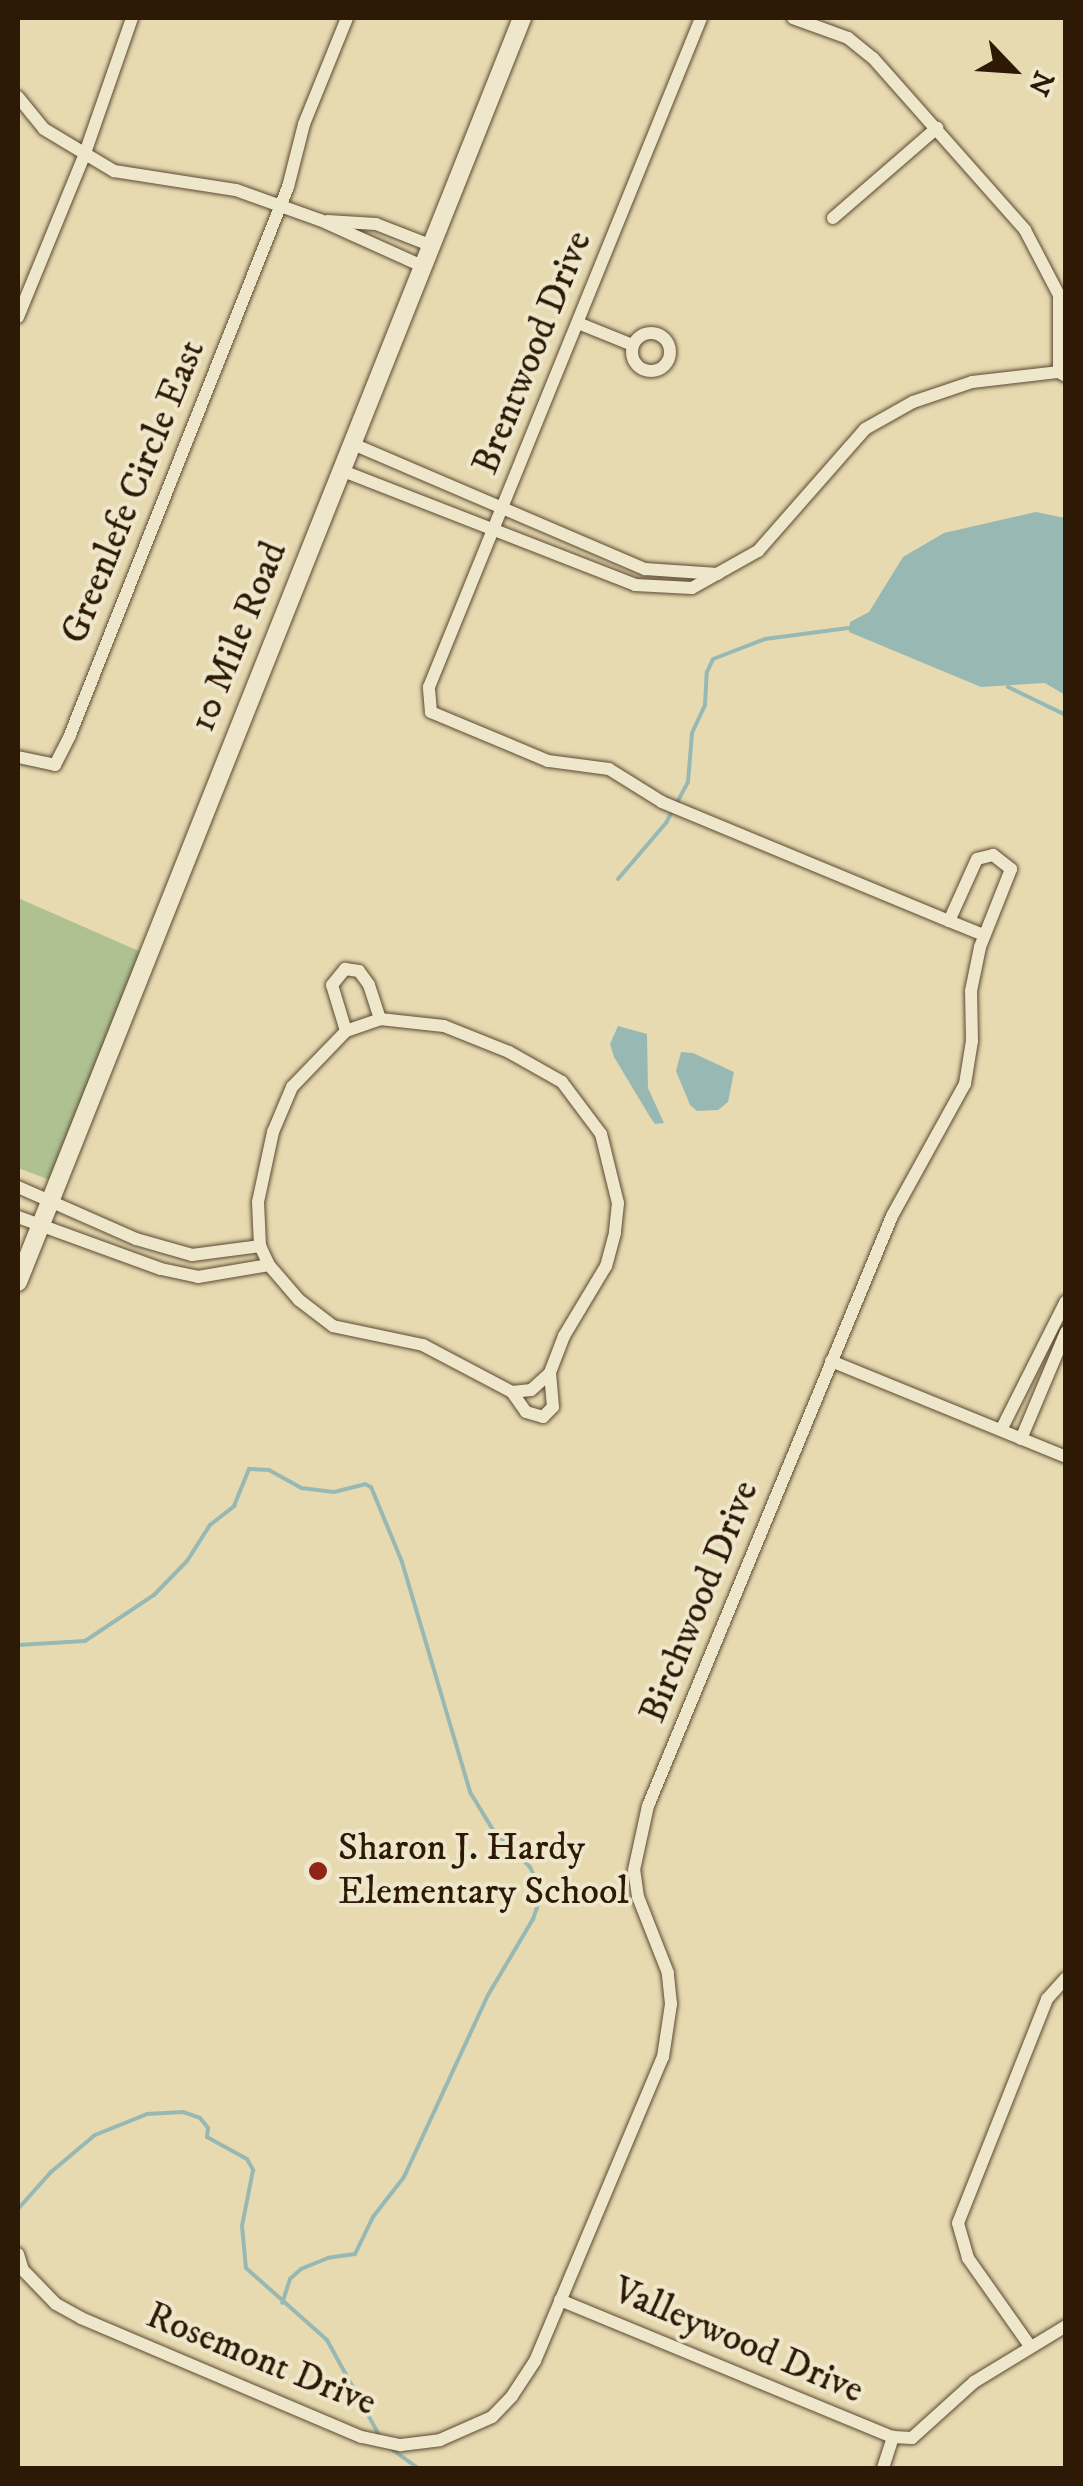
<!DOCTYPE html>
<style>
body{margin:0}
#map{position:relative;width:1083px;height:2486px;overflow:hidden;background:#e7dab1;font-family:"IM FELL DW Pica",serif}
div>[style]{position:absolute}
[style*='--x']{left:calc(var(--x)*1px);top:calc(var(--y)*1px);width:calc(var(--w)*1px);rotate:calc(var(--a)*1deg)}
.green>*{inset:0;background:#afc191}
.water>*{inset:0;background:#98b9b3}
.stream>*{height:4px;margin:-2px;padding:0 2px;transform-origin:2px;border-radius:2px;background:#98b9b3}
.roads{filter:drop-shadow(0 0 2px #5c4931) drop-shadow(0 0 2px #5c4931)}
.minor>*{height:12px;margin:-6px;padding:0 6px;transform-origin:6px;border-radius:6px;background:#efe7cc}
.minor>.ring{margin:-6px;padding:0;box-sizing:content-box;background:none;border:12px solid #efe7cc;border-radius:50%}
.secondary>*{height:18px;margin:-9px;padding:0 9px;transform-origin:9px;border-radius:9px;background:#efe7cc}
.dots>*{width:28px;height:28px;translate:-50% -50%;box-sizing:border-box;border:5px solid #efe7cc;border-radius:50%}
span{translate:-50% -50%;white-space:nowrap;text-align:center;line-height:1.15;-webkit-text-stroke:8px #efe7cc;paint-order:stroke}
.street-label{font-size:38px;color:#2d1906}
.poi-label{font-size:38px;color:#2d1906}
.left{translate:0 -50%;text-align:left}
.frame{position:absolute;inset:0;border:20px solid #2d1906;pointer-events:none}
.north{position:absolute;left:963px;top:20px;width:100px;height:100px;-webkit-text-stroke:8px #efe7cc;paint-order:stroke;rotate:115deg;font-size:28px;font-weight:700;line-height:40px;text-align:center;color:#2d1906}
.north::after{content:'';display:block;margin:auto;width:35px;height:45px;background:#2d1906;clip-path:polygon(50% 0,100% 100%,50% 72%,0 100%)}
</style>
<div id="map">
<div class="green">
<i style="clip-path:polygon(18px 898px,141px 952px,50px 1180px,18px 1168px)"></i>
</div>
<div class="water">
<i style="clip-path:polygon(1036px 512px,1065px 518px,1065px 695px,1045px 683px,981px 687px,849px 632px,850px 622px,869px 612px,903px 557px,944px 533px)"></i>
<i style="clip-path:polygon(618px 1026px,647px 1034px,648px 1088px,664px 1123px,655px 1124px,650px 1117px,614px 1057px,610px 1044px)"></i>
<i style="clip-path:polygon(681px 1052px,693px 1053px,734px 1072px,728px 1102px,718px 1110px,697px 1111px,690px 1105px,676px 1071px)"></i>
</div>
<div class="stream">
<i style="--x:1008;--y:687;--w:64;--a:25.8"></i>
<i style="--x:618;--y:879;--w:74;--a:-49.4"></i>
<i style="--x:666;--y:823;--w:47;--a:-61.8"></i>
<i style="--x:688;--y:782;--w:49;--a:-85.3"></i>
<i style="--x:692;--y:733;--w:31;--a:-65"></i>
<i style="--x:705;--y:705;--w:33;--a:-87"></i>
<i style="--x:707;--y:672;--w:14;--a:-65"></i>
<i style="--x:713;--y:659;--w:56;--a:-21"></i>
<i style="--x:765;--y:639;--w:84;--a:-7.5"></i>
<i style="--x:18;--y:1645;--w:67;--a:-3.4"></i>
<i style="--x:85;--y:1641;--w:83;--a:-33.7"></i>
<i style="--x:154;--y:1595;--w:47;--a:-45.9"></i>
<i style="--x:187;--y:1561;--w:43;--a:-57.4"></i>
<i style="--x:210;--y:1525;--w:31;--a:-38"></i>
<i style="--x:234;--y:1506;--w:40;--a:-68"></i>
<i style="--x:249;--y:1469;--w:20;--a:3"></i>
<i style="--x:269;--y:1470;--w:37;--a:29"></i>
<i style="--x:301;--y:1488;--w:33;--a:7"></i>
<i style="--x:334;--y:1492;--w:32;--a:-14"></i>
<i style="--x:365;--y:1484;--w:7;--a:27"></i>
<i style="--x:371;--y:1487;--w:81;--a:67.5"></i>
<i style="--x:402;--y:1562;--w:240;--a:73.5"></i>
<i style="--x:470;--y:1792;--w:44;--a:58.8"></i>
<i style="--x:493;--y:1830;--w:52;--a:45"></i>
<i style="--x:530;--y:1867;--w:29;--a:65"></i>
<i style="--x:542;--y:1893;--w:28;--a:109"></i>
<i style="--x:533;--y:1919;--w:88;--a:120.6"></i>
<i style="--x:488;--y:1995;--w:200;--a:114.8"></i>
<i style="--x:404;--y:2177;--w:51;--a:127.8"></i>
<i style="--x:373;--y:2217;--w:41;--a:115.9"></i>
<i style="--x:355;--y:2254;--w:27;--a:172"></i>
<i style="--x:328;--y:2258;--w:29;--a:158"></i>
<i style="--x:301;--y:2269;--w:15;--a:138"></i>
<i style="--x:290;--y:2279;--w:25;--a:108"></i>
<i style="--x:18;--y:2209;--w:50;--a:-48.3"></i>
<i style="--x:51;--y:2172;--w:57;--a:-40.1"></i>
<i style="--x:95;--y:2135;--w:56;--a:-22"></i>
<i style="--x:147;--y:2114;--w:36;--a:-3"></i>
<i style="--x:183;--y:2112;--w:18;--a:19"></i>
<i style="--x:200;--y:2118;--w:13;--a:51"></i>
<i style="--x:208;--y:2128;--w:9;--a:96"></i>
<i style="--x:207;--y:2137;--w:46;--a:28.8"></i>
<i style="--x:247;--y:2159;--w:13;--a:61"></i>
<i style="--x:253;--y:2170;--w:57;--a:101.1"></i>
<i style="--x:242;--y:2226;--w:42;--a:84.6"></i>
<i style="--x:246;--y:2268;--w:108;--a:41.6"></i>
<i style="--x:327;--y:2340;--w:111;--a:61.3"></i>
<i style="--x:386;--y:2445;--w:39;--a:36"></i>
</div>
<div class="roads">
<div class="minor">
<i style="--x:793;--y:18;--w:59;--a:20"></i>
<i style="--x:848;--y:38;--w:32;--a:39"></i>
<i style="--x:873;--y:58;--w:230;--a:48.5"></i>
<i style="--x:1025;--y:230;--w:73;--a:62.4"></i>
<i style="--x:1059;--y:295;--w:77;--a:90"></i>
<i style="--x:18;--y:97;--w:41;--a:50.9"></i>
<i style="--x:44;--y:129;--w:82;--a:31"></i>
<i style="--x:114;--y:171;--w:123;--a:8.9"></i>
<i style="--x:236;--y:190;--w:89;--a:19.7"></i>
<i style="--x:320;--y:220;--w:112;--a:24.3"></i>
<i style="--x:833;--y:218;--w:138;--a:-40.9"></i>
<i style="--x:327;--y:221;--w:49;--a:3.5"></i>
<i style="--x:376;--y:224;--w:58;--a:21.3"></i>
<i style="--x:18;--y:317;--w:174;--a:-67.7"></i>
<i style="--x:84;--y:156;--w:146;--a:-70.8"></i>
<i style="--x:578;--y:323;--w:56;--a:22"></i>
<i class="ring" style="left:632px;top:333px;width:26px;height:26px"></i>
<i style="--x:353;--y:444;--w:318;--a:23.2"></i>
<i style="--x:645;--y:569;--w:73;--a:3.9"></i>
<i style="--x:343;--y:471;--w:313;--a:21.3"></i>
<i style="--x:635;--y:585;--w:57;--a:3"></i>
<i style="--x:692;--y:588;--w:76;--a:-29.3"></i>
<i style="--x:758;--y:551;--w:162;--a:-48.7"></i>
<i style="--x:865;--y:429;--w:55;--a:-29.4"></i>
<i style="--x:913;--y:402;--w:62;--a:-18.7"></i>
<i style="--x:972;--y:382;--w:88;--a:-6.6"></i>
<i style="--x:1059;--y:372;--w:8;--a:30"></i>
<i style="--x:18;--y:757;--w:38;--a:12"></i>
<i style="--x:55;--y:765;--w:34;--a:-63"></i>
<i style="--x:70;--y:735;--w:590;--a:-68.31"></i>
<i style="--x:288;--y:187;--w:65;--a:-75.7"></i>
<i style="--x:304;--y:124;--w:114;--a:-67.9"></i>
<i style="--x:949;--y:921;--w:38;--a:22"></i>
<i style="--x:380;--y:1019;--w:64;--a:6.2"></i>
<i style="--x:444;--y:1026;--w:70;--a:21.8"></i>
<i style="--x:509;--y:1052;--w:61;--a:29.5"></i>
<i style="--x:562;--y:1082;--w:65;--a:53.1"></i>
<i style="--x:601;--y:1134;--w:71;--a:76.2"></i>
<i style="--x:618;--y:1203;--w:30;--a:96"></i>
<i style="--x:615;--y:1233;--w:34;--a:105"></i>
<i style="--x:606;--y:1266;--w:82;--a:121"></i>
<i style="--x:564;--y:1336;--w:40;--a:111"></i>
<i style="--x:550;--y:1373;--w:25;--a:138"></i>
<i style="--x:531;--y:1390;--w:19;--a:174"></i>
<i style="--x:512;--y:1392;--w:101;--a:-152.2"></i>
<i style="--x:423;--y:1345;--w:92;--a:-168.1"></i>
<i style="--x:333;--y:1326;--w:43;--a:-142.6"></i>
<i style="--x:299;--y:1300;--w:46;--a:-130.6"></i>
<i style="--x:269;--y:1265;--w:21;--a:-115"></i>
<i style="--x:260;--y:1246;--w:44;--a:-92.6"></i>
<i style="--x:258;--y:1202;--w:72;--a:-77.9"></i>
<i style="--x:273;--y:1132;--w:49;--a:-67.1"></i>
<i style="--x:292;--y:1087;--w:78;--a:-46"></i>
<i style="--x:346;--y:1031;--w:36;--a:-19"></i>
<i style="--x:346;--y:1031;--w:48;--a:-106.9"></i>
<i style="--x:332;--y:985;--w:21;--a:-51"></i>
<i style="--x:345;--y:969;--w:14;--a:8"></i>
<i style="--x:359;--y:971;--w:17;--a:54"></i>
<i style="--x:369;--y:985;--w:36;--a:72"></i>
<i style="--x:18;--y:1187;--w:129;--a:23.8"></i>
<i style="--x:136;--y:1239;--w:58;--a:15.9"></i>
<i style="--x:192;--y:1255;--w:69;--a:-7.5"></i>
<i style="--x:18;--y:1217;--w:152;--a:20"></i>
<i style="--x:161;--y:1269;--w:38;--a:12"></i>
<i style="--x:198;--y:1277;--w:72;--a:-9.6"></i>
<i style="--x:831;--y:1361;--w:254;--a:22.2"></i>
<i style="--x:512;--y:1392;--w:24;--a:55"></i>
<i style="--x:526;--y:1412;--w:18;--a:16"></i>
<i style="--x:543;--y:1417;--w:14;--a:-45"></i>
<i style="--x:553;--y:1407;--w:34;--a:-95"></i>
<i style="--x:1001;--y:1430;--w:144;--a:-63.3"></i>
<i style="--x:1021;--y:1439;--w:116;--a:-67.2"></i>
<i style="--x:18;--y:2254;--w:17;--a:73"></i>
<i style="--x:23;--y:2270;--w:47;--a:45.9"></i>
<i style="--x:56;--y:2304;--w:29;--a:29"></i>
<i style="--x:81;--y:2318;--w:305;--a:23"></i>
<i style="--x:362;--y:2437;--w:40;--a:12"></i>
<i style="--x:401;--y:2445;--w:39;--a:-7"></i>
<i style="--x:440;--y:2440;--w:57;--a:-23.9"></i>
<i style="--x:492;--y:2417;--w:29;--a:-46"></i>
<i style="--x:512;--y:2396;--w:42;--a:-56.7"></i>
<i style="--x:535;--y:2361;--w:330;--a:-67.2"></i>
<i style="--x:663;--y:2057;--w:54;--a:-81.4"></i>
<i style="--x:671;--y:2004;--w:31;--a:-96"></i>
<i style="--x:668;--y:1973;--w:82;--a:-111.5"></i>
<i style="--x:638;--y:1897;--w:27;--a:-98"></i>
<i style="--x:634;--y:1870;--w:66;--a:-77.7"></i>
<i style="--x:648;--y:1806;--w:638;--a:-67.53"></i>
<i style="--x:892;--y:1216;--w:151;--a:-61.1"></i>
<i style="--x:965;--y:1084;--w:44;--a:-80.8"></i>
<i style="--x:972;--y:1041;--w:50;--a:-91.1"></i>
<i style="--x:971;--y:991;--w:45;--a:-78.4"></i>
<i style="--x:980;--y:947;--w:84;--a:-68.3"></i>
<i style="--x:1011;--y:869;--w:23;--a:-142"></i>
<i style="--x:993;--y:855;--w:16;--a:166"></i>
<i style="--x:977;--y:859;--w:68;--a:114.3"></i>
<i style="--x:949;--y:921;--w:311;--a:-157.5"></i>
<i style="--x:662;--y:802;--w:62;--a:-148.1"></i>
<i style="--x:609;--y:769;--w:62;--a:-172.5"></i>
<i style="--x:548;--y:761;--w:127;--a:-157.3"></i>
<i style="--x:431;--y:712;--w:25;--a:-95"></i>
<i style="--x:429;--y:687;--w:722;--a:-67.87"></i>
<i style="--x:560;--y:2300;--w:360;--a:22.4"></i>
<i style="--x:893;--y:2437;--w:19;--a:3"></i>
<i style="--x:912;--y:2438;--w:84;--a:-42.1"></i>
<i style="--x:974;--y:2382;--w:108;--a:-31.3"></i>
<i style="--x:1030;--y:2346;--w:108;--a:-125.2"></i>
<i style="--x:968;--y:2258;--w:36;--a:-106"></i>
<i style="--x:958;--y:2223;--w:241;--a:-68.3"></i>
<i style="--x:1047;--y:1999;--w:28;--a:-48"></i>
<i style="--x:883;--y:2468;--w:33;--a:-72"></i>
</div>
<div class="secondary">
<i style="--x:18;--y:1282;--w:1361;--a:-68.26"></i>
</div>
</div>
<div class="dots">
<i style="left:318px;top:1871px;background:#8f2418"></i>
</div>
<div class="street-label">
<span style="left:533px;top:353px;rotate:-68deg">Brentwood Drive</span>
<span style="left:134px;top:492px;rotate:-68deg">Greenlefe Circle East</span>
<span style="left:239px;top:637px;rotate:-68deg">10 Mile Road</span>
<span style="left:700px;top:1602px;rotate:-68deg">Birchwood Drive</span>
<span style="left:738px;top:2341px;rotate:23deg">Valleywood Drive</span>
<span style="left:261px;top:2360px;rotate:22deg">Rosemont Drive</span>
</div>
<div class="poi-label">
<span class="left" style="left:338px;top:1871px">Sharon J. Hardy<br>Elementary School</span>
</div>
<div class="frame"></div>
<div class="north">N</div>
</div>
